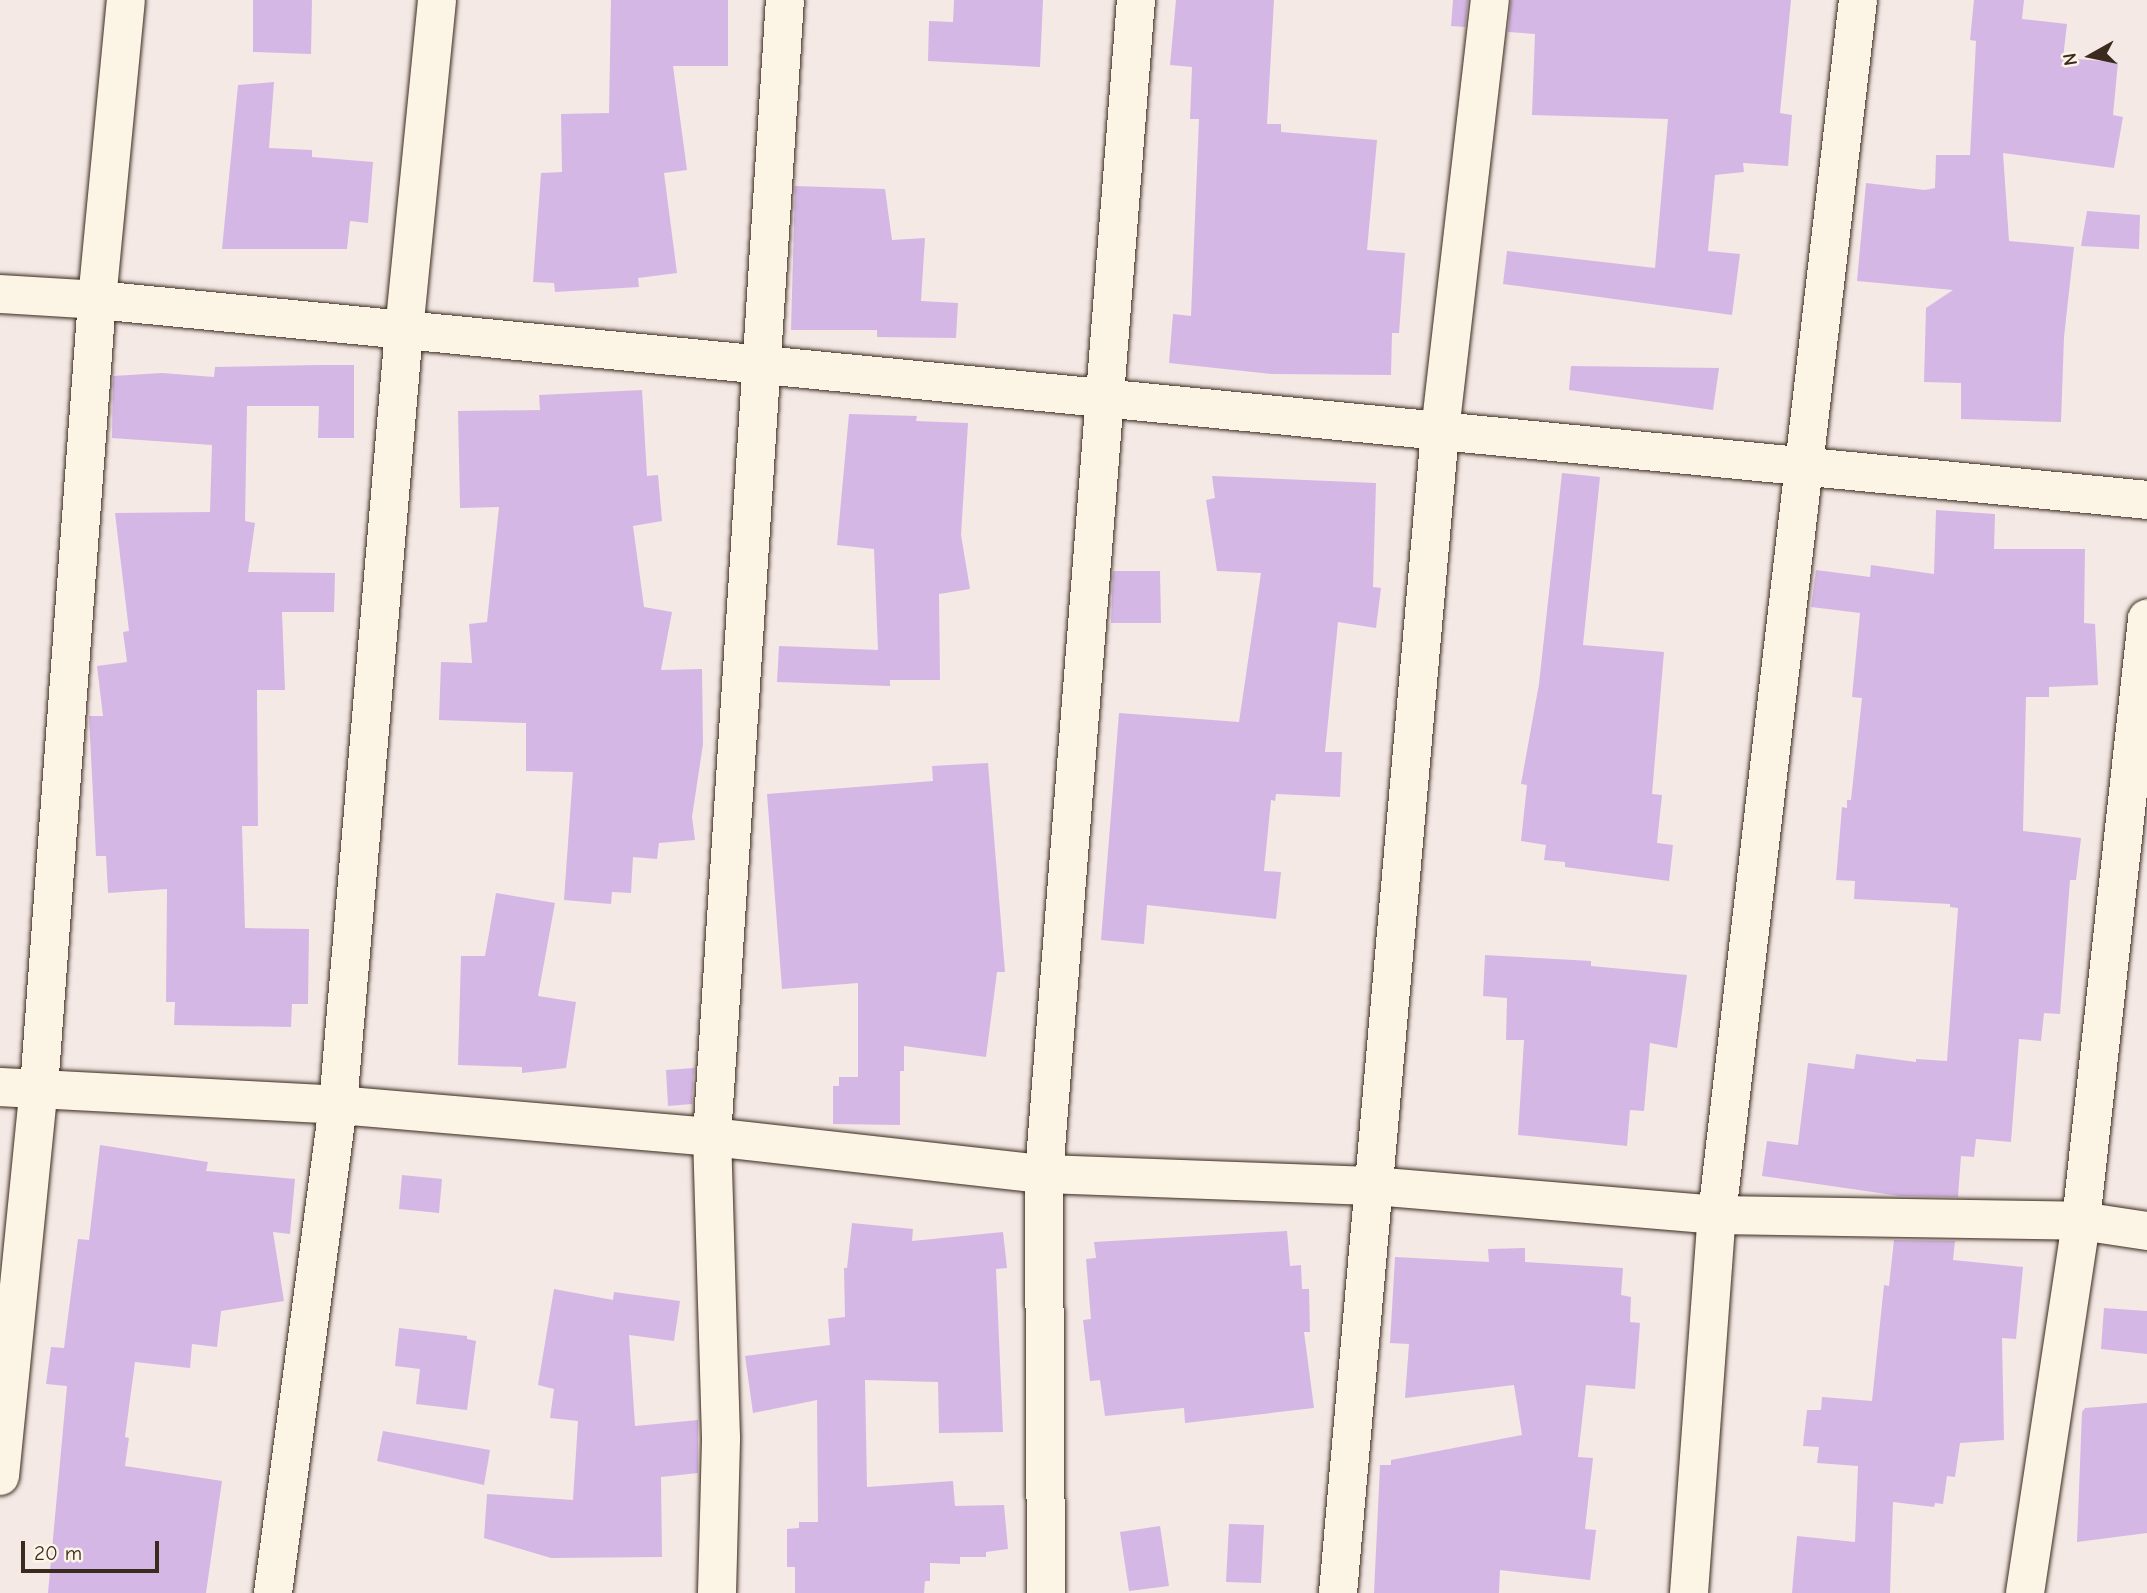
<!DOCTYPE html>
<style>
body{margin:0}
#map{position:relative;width:2147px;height:1593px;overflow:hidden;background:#f4e9e5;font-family:"Comic Neue",sans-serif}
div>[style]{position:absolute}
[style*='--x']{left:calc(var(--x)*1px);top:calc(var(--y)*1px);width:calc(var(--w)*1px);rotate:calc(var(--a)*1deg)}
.building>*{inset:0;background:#d5b7e5}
.roads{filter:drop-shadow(0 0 2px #3b2a1e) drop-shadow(0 0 2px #3b2a1e)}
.street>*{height:38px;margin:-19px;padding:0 19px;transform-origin:19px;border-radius:19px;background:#fcf5e5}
span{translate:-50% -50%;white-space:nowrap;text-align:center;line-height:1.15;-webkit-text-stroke:7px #fcf5e5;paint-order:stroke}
.north{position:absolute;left:2056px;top:21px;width:70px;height:70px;-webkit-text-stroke:5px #fcf5e5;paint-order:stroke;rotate:261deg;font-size:19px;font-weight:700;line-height:28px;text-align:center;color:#3b2a1e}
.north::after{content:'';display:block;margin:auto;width:24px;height:32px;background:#3b2a1e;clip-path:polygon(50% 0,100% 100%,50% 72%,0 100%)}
.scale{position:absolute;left:21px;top:1541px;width:138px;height:32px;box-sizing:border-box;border:4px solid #3b2a1e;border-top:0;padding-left:9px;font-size:21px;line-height:24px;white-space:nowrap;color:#3b2a1e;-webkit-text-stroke:5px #fcf5e5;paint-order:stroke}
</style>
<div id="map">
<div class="building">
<i style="clip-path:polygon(253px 0,312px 0,311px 54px,253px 52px)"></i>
<i style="clip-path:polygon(611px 0,728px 0,728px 66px,673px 66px,687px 170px,664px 173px,677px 273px,638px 278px,639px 287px,555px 292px,554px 283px,533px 282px,541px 173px,562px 172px,561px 114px,609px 113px)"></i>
<i style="clip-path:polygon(954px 0,1043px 0,1040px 67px,928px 61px,929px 21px,953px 22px)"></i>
<i style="clip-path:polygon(1176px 0,1274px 0,1267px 124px,1281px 124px,1281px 132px,1377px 140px,1367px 250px,1405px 253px,1399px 333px,1392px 333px,1391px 375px,1271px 374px,1169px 363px,1173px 314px,1191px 316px,1199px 119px,1190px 119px,1192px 67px,1170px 65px)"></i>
<i style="clip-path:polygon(1453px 0,1468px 0,1465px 27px,1451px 26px)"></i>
<i style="clip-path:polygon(1511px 0,1791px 0,1780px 113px,1792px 115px,1788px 166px,1743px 163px,1744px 172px,1715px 175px,1708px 251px,1740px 254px,1732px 315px,1503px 284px,1507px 251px,1655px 268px,1668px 119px,1532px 115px,1535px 34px,1508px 32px)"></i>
<i style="clip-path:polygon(1974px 0,2024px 0,2022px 19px,2067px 24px,2063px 58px,2118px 62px,2113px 115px,2123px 117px,2114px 168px,2003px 153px,2009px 241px,2074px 247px,2064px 337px,2061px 422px,1961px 419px,1961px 383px,1924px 382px,1926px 308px,1953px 290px,1857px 281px,1866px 183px,1925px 190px,1935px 188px,1936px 155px,1970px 155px,1976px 41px,1970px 40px)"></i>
<i style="clip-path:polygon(274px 82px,269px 148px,312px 150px,312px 157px,373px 162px,368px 223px,350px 221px,347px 249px,222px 249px,238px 85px)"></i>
<i style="clip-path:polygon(795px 186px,885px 189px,892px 240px,925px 238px,921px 301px,958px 303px,956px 338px,877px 337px,877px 330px,791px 330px)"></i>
<i style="clip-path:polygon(2087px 211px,2140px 215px,2139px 249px,2081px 246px)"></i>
<i style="clip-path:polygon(319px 365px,354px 365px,354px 438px,318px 438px,319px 406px,247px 406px,245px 521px,255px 523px,248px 572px,335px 573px,334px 612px,282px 612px,285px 690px,257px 690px,258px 826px,242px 826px,245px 928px,309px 929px,308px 1004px,292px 1004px,291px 1027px,174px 1025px,175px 1002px,166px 1002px,167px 889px,108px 893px,106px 856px,96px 856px,89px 716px,103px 716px,97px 666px,127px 662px,123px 632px,129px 631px,115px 513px,210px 512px,212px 445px,112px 438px,113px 376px,162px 373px,214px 377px,215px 367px)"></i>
<i style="clip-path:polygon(1571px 366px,1719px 368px,1713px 410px,1569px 390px)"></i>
<i style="clip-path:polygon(642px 390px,647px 476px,658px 475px,662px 521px,633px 526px,644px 607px,672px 612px,661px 670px,702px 669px,703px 744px,692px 817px,695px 840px,659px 843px,657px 859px,633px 857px,631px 893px,612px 892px,611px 904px,564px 900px,573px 772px,526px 771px,526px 723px,439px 720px,441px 662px,472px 663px,469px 624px,487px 622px,499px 507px,460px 508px,458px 411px,540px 410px,539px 395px)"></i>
<i style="clip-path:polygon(849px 414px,917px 416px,916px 421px,968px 423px,961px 535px,970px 589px,939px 594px,940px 680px,890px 680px,890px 686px,777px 682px,779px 646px,878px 650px,874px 549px,837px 545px)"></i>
<i style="clip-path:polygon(1562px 473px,1600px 477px,1583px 645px,1664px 652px,1652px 794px,1662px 795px,1657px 843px,1673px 845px,1669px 881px,1565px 867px,1565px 862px,1544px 860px,1546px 845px,1521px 841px,1527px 785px,1521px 784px,1539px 684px)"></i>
<i style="clip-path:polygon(1212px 476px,1376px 483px,1373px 587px,1381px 588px,1376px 628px,1338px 622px,1325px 752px,1342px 752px,1340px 797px,1276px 794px,1275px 801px,1271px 800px,1264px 871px,1281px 872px,1276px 919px,1147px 905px,1144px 944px,1101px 940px,1119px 713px,1239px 722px,1261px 573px,1217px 571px,1206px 500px,1215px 498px)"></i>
<i style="clip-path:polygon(1936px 510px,1995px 514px,1994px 549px,2085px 549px,2084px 623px,2095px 624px,2098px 685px,2049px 687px,2049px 697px,2026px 697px,2023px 831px,2081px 838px,2076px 880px,2070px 880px,2060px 1014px,2044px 1013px,2041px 1041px,2019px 1039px,2011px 1142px,1976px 1139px,1974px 1157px,1961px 1156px,1958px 1197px,1900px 1196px,1762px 1176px,1767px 1141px,1798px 1145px,1808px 1063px,1854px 1069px,1856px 1054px,1916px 1062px,1916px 1059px,1947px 1061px,1958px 908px,1950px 907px,1950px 904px,1854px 899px,1855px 881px,1836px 880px,1842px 807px,1847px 808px,1847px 800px,1851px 800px,1862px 698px,1852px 697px,1860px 613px,1811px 607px,1816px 570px,1870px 577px,1871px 565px,1934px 574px)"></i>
<i style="clip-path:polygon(1113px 571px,1160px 571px,1161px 623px,1111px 623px)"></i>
<i style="clip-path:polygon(988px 763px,1005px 972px,997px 972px,986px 1057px,904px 1046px,904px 1071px,900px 1071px,900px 1125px,833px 1124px,833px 1086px,839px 1086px,839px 1077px,858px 1077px,858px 983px,782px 989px,767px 794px,933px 781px,932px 766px)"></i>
<i style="clip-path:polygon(496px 893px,555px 903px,538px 996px,576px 1002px,566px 1068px,522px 1073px,522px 1067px,458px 1065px,461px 956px,485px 956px)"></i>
<i style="clip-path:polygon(1485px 955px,1591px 961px,1591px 966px,1687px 975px,1677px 1048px,1650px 1043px,1644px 1111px,1630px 1110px,1627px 1146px,1518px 1135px,1524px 1040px,1506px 1040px,1507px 998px,1483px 996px)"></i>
<i style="clip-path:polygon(694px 1068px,692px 1104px,668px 1106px,666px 1070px)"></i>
<i style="clip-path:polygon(100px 1145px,208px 1162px,206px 1171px,295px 1179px,290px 1234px,273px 1232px,284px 1301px,221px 1311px,217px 1347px,192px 1344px,190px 1368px,135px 1362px,125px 1437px,129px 1438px,125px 1466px,222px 1481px,206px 1593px,48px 1593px,67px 1386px,46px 1384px,51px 1347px,64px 1348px,78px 1239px,89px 1240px)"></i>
<i style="clip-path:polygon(402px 1175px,442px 1179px,439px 1213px,399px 1209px)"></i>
<i style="clip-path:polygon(852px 1223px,913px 1229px,912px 1241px,1003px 1232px,1007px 1268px,996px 1269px,1003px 1432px,939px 1433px,938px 1382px,865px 1380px,867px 1487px,953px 1481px,955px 1506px,1004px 1505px,1008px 1549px,986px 1552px,986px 1557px,960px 1557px,960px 1564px,930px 1563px,930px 1581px,925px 1581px,924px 1593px,795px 1593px,795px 1567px,787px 1567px,787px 1529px,799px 1528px,799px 1522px,818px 1522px,817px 1400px,753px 1413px,745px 1356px,830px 1345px,828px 1319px,845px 1317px,844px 1268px,847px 1268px)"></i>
<i style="clip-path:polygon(1287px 1231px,1290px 1266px,1301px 1265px,1302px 1289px,1309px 1289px,1310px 1332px,1304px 1332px,1314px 1408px,1185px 1423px,1184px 1408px,1105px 1416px,1100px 1380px,1090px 1381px,1083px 1320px,1091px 1319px,1086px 1259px,1096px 1258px,1094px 1242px)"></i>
<i style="clip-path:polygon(1894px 1240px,1955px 1241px,1953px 1260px,2023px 1267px,2016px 1339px,2002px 1338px,2004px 1440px,1960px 1443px,1955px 1477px,1947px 1476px,1943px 1504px,1935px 1503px,1934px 1507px,1893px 1502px,1890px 1593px,1792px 1593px,1797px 1536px,1855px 1542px,1858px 1466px,1817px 1463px,1819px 1447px,1803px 1446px,1807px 1410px,1821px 1410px,1822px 1397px,1872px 1401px,1884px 1285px,1889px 1286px)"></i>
<i style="clip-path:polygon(1525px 1248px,1525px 1262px,1623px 1268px,1621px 1295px,1631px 1297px,1630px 1322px,1640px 1323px,1635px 1389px,1586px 1385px,1578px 1457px,1593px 1458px,1585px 1529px,1596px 1530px,1590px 1580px,1500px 1570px,1499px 1593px,1374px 1593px,1380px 1465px,1391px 1465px,1391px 1460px,1522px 1435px,1514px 1385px,1405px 1398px,1409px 1344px,1390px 1343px,1395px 1257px,1489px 1262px,1488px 1249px)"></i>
<i style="clip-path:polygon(554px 1289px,613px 1300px,614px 1292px,680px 1301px,674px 1341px,629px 1335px,635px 1426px,698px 1420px,698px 1473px,661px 1477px,662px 1557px,551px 1558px,484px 1538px,487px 1494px,573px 1500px,578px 1421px,550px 1418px,554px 1389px,538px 1385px)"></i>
<i style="clip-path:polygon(2104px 1308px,2147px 1311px,2147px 1354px,2101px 1349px)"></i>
<i style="clip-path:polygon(399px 1328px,467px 1336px,467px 1339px,476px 1341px,467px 1410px,416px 1404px,420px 1369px,395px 1366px)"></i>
<i style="clip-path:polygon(2147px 1403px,2147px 1533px,2077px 1542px,2082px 1412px,2085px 1408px)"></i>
<i style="clip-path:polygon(383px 1431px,490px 1450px,484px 1485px,377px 1461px)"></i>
<i style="clip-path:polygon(1229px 1524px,1264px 1525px,1261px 1583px,1226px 1582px)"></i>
<i style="clip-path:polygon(1160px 1526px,1169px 1586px,1129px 1591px,1120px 1532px)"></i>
</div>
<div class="roads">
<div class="street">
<i style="--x:0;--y:294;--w:97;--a:3.5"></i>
<i style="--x:97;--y:300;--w:2060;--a:5.57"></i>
<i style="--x:0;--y:1087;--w:338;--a:3"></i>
<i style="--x:338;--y:1105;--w:375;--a:4.9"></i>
<i style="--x:712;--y:1137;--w:334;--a:6.4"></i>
<i style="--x:1044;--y:1174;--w:329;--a:2.1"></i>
<i style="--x:1373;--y:1186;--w:345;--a:4.8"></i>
<i style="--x:1717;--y:1215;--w:364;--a:0.9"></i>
<i style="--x:2081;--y:1221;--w:67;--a:8.6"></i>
<i style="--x:0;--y:1476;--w:390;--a:-84.3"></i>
<i style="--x:39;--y:1088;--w:790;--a:-85.79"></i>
<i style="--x:97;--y:300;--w:301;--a:-84.5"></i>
<i style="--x:273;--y:1593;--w:492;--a:-82.4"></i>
<i style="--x:338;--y:1105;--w:777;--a:-85.13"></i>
<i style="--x:404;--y:331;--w:333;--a:-84.3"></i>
<i style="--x:717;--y:1593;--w:155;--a:-88.5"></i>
<i style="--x:721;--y:1438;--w:301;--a:-91.7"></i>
<i style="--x:712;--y:1137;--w:1139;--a:-86.33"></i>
<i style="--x:1046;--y:1593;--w:419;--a:-90.3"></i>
<i style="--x:1044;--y:1174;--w:1178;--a:-85.52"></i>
<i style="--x:1338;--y:1593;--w:1166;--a:-84.98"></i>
<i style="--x:1440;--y:431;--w:434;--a:-83.4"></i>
<i style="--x:1689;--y:1593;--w:379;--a:-85.8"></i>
<i style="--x:1717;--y:1215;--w:1223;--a:-83.38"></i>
<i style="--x:2025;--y:1593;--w:376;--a:-81.4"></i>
<i style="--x:2081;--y:1221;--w:606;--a:-83.74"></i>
</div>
</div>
<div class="north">N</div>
<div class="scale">20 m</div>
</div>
